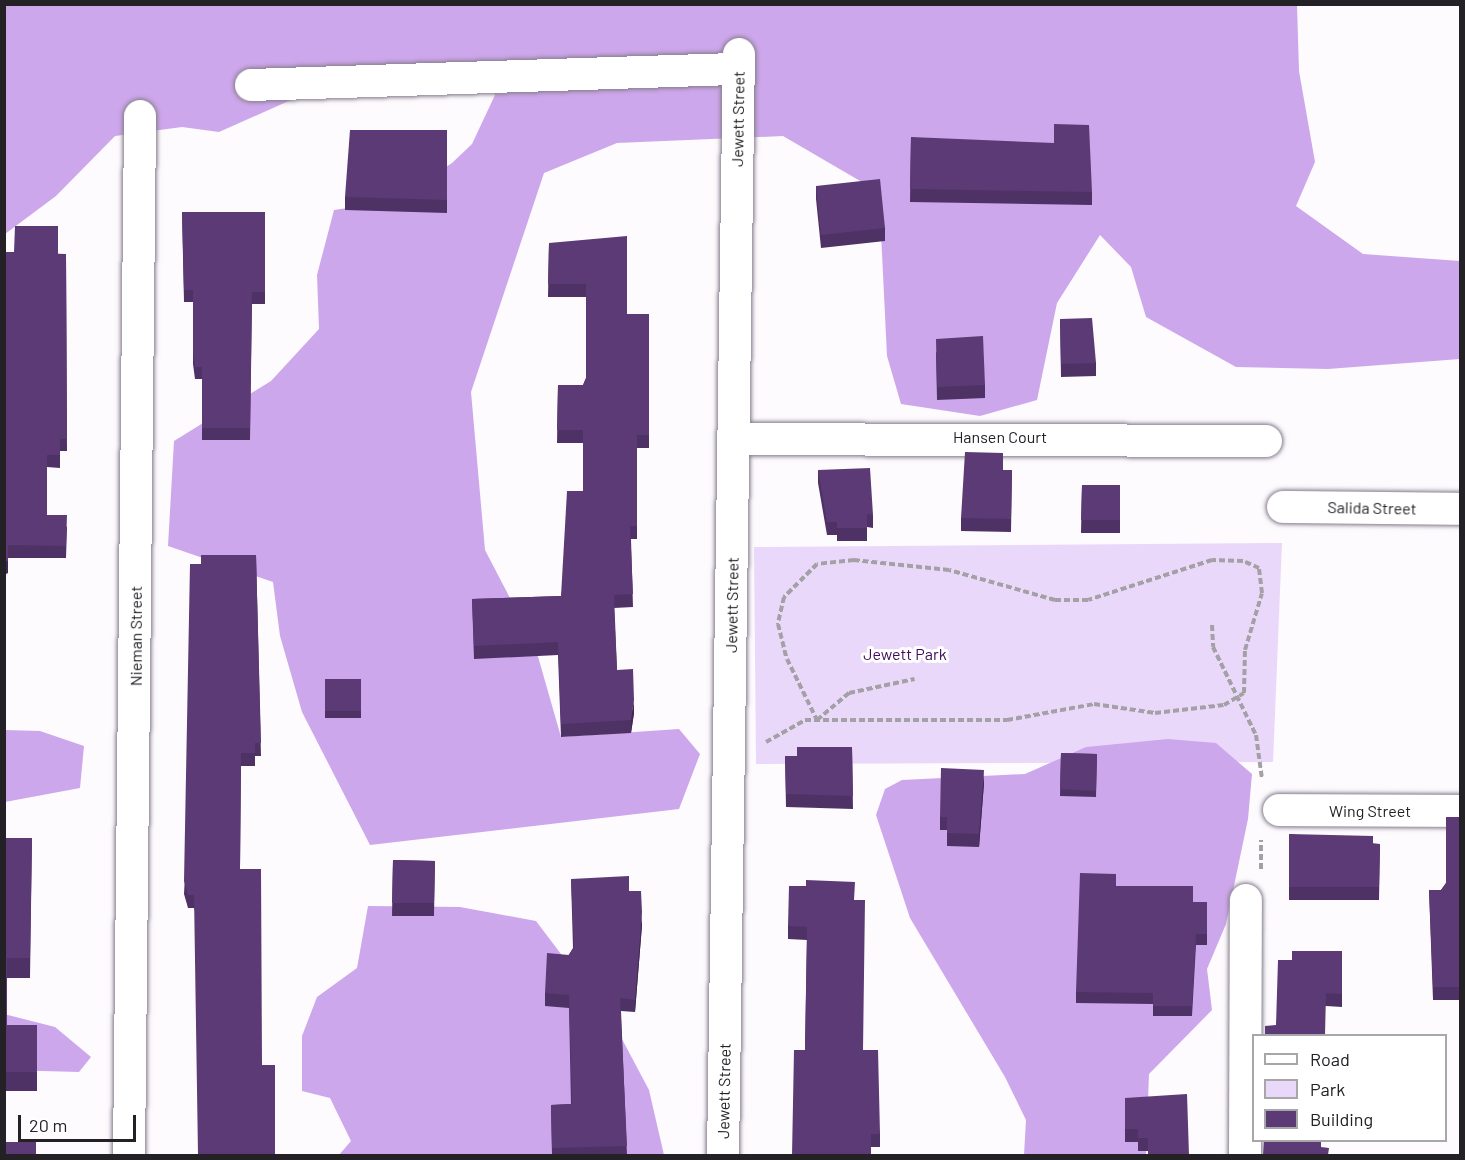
<!DOCTYPE html>
<style>
body{margin:0}
#map{position:relative;width:1465px;height:1160px;overflow:hidden;background:#fdfbfe;font-family:Barlow,sans-serif}
div>[style]{position:absolute}
[style*='--x']{left:calc(var(--x)*1px);top:calc(var(--y)*1px);width:calc(var(--w)*1px);rotate:calc(var(--a)*1deg)}
.green>*{inset:0;background:#ead8fa}
.forest>*{inset:0;background:#cda7eb}
.path>*{height:4px;margin-top:-2px;transform-origin:0;background:repeating-linear-gradient(90deg,#a4a1a6 0 6px,transparent 0 9px)}
.roads{filter:drop-shadow(0 0 2px #867d8e) drop-shadow(0 0 2px #867d8e)}
.street>*{height:32px;margin:-16px;padding:0 16px;transform-origin:16px;border-radius:16px;background:#fff}
.wall>*{inset:0;background:#4f3265}
.shaded-wall>*{inset:0;background:#402952}
.building>*{inset:0;background:#5c3a75}
span{translate:-50% -50%;white-space:nowrap;text-align:center;line-height:1.15;-webkit-text-stroke:6px #fff;paint-order:stroke}
.street-label{font-size:16px;color:#232026}
.park-label{font-size:16px;color:#3f0b5c}
.frame{position:absolute;inset:0;border:6px solid #232026;pointer-events:none}
.legend{position:absolute;left:1252px;top:1034px;width:195px;height:108px;box-sizing:border-box;background:#fff;border:2px solid #a7a6a8;margin:0;padding:8px 10px;list-style:none;font-size:18px;color:#232026}
.legend li{display:flex;align-items:center;gap:12px;height:30px}
.legend b{width:30px;border:2px solid #a7a6a8}
.scale{position:absolute;left:18px;top:1115px;width:118px;height:27px;box-sizing:border-box;border:3px solid #232026;border-top:0;padding-left:8px;font-size:18px;line-height:21px;white-space:nowrap;color:#232026;-webkit-text-stroke:4px #fff;paint-order:stroke}
</style>
<div id="map">
<div class="green">
<i style="clip-path:polygon(1282px 543px,1273px 762px,756px 764px,754px 547px)"></i>
</div>
<div class="forest">
<i style="clip-path:polygon(5px 5px,1297px 5px,1299px 71px,1315px 162px,1296px 206px,1363px 254px,1460px 261px,1460px 359px,1328px 369px,1236px 367px,1146px 317px,1131px 267px,1100px 235px,1057px 303px,1037px 400px,980px 416px,901px 404px,887px 356px,879px 192px,783px 136px,617px 143px,544px 173px,471px 392px,485px 550px,535px 646px,561px 737px,679px 729px,700px 754px,679px 809px,370px 845px,302px 712px,280px 636px,273px 582px,168px 546px,174px 441px,271px 381px,319px 329px,317px 275px,334px 210px,394px 201px,452px 163px,472px 144px,495px 95px,478px 64px,356px 71px,219px 132px,182px 127px,115px 136px,56px 196px,5px 234px)"></i>
<i style="clip-path:polygon(5px 730px,40px 731px,84px 746px,80px 788px,5px 802px)"></i>
<i style="clip-path:polygon(1168px 739px,1216px 743px,1252px 774px,1248px 819px,1226px 924px,1207px 969px,1212px 1010px,1149px 1074px,1146px 1155px,1024px 1155px,1026px 1120px,1005px 1077px,910px 918px,876px 815px,885px 789px,902px 780px,1025px 774px,1086px 747px)"></i>
<i style="clip-path:polygon(368px 906px,460px 907px,536px 921px,614px 1024px,649px 1090px,664px 1155px,339px 1155px,351px 1141px,330px 1098px,302px 1091px,302px 1036px,317px 997px,357px 968px)"></i>
<i style="clip-path:polygon(4px 1014px,55px 1027px,91px 1057px,79px 1072px,5px 1070px)"></i>
</div>
<div class="path">
<i style="--x:1212;--y:625;--w:22;--a:87"></i>
<i style="--x:1213;--y:647;--w:98;--a:64"></i>
<i style="--x:1256;--y:735;--w:44;--a:82.2"></i>
<i style="--x:766;--y:742;--w:45;--a:-29.4"></i>
<i style="--x:805;--y:720;--w:202;--a:0"></i>
<i style="--x:1007;--y:720;--w:88;--a:-10.4"></i>
<i style="--x:1094;--y:704;--w:62;--a:8.4"></i>
<i style="--x:1155;--y:713;--w:69;--a:-6.6"></i>
<i style="--x:1224;--y:705;--w:23;--a:-31"></i>
<i style="--x:1244;--y:693;--w:43;--a:-88.7"></i>
<i style="--x:1245;--y:650;--w:59;--a:-73.4"></i>
<i style="--x:1262;--y:593;--w:25;--a:-97"></i>
<i style="--x:1259;--y:568;--w:17;--a:-156"></i>
<i style="--x:1243;--y:561;--w:31;--a:-178"></i>
<i style="--x:1212;--y:560;--w:130;--a:162.1"></i>
<i style="--x:1088;--y:600;--w:33;--a:180"></i>
<i style="--x:1055;--y:600;--w:110;--a:-164.2"></i>
<i style="--x:949;--y:570;--w:96;--a:-174"></i>
<i style="--x:854;--y:560;--w:37;--a:174"></i>
<i style="--x:817;--y:564;--w:47;--a:135"></i>
<i style="--x:784;--y:597;--w:28;--a:103"></i>
<i style="--x:778;--y:624;--w:36;--a:76"></i>
<i style="--x:787;--y:659;--w:68;--a:63.8"></i>
<i style="--x:817;--y:720;--w:42;--a:-40.2"></i>
<i style="--x:849;--y:693;--w:67;--a:-12"></i>
<i style="--x:1261;--y:869;--w:29;--a:-90"></i>
</div>
<div class="roads">
<div class="street">
<i style="--x:251;--y:85;--w:488;--a:-1.9"></i>
<i style="--x:734;--y:439;--w:532;--a:0.22"></i>
<i style="--x:1283;--y:507;--w:177;--a:0.6"></i>
<i style="--x:1279;--y:810;--w:181;--a:0.3"></i>
<i style="--x:129;--y:1156;--w:1040;--a:-89.39"></i>
<i style="--x:723;--y:1156;--w:1102;--a:-89.17"></i>
<i style="--x:1245;--y:1156;--w:256;--a:-89.8"></i>
</div>
</div>
<div class="wall">
<i style="clip-path:polygon(447px 130px,447px 213px,345px 210px,345px 197px)"></i>
<i style="clip-path:polygon(911px 137px,1092px 192px,1092px 205px,910px 202px)"></i>
<i style="clip-path:polygon(816px 186px,885px 228px,885px 241px,821px 248px,816px 199px)"></i>
<i style="clip-path:polygon(182px 212px,265px 212px,265px 304px,252px 304px,250px 440px,202px 440px,202px 379px,195px 379px,193px 364px,193px 302px,184px 302px)"></i>
<i style="clip-path:polygon(549px 243px,627px 314px,649px 314px,649px 448px,637px 448px,637px 539px,631px 539px,633px 607px,614px 608px,617px 670px,634px 713px,631px 733px,561px 737px,558px 655px,474px 659px,472px 599px,561px 596px,583px 491px,583px 443px,557px 443px,558px 385px,583px 385px,586px 378px,586px 297px,548px 297px)"></i>
<i style="clip-path:polygon(4px 252px,66px 254px,67px 451px,60px 451px,60px 468px,47px 467px,47px 515px,67px 527px,66px 558px,8px 558px,8px 573px)"></i>
<i style="clip-path:polygon(1060px 319px,1096px 363px,1096px 376px,1061px 377px)"></i>
<i style="clip-path:polygon(936px 352px,985px 385px,985px 398px,937px 400px)"></i>
<i style="clip-path:polygon(818px 470px,873px 515px,873px 528px,867px 527px,867px 541px,837px 541px,837px 535px,827px 535px,818px 483px)"></i>
<i style="clip-path:polygon(1003px 470px,1012px 470px,1011px 532px,961px 531px,961px 518px)"></i>
<i style="clip-path:polygon(1082px 485px,1120px 485px,1120px 533px,1081px 533px)"></i>
<i style="clip-path:polygon(256px 555px,261px 756px,255px 756px,255px 766px,241px 766px,240px 869px,262px 1065px,275px 1155px,194px 908px,188px 908px,184px 894px,201px 564px)"></i>
<i style="clip-path:polygon(325px 679px,361px 679px,361px 718px,325px 718px)"></i>
<i style="clip-path:polygon(852px 747px,853px 809px,786px 807px,785px 756px,797px 756px)"></i>
<i style="clip-path:polygon(1061px 753px,1097px 754px,1096px 797px,1060px 796px)"></i>
<i style="clip-path:polygon(984px 783px,979px 847px,947px 846px,947px 830px,940px 830px,940px 817px)"></i>
<i style="clip-path:polygon(1461px 817px,1461px 1000px,1433px 1000px,1429px 890px,1441px 890px,1446px 883px)"></i>
<i style="clip-path:polygon(1289px 834px,1380px 844px,1379px 900px,1289px 900px)"></i>
<i style="clip-path:polygon(4px 838px,32px 838px,30px 978px,7px 978px,7px 1025px,37px 1025px,37px 1091px,4px 1091px)"></i>
<i style="clip-path:polygon(393px 860px,435px 861px,434px 916px,392px 916px)"></i>
<i style="clip-path:polygon(571px 879px,629px 891px,642px 925px,635px 1012px,621px 1011px,627px 1155px,552px 1155px,551px 1105px,571px 1104px,569px 1008px,545px 1006px,545px 993px,573px 948px)"></i>
<i style="clip-path:polygon(1116px 886px,1193px 902px,1207px 902px,1207px 945px,1196px 945px,1192px 1016px,1153px 1016px,1153px 1004px,1076px 1003px,1076px 992px)"></i>
<i style="clip-path:polygon(855px 900px,863px 1050px,880px 1134px,880px 1147px,871px 1147px,805px 1050px,807px 940px,788px 939px,788px 926px)"></i>
<i style="clip-path:polygon(1342px 951px,1342px 1007px,1326px 1006px,1276px 1025px,1292px 960px)"></i>
<i style="clip-path:polygon(1125px 1098px,1189px 1155px,1148px 1151px,1138px 1151px,1138px 1142px,1125px 1142px)"></i>
</div>
<div class="shaded-wall">
<i style="clip-path:polygon(8px 545px,8px 573px,4px 575px,4px 562px)"></i>
<i style="clip-path:polygon(634px 700px,634px 713px,631px 733px,631px 720px)"></i>
<i style="clip-path:polygon(984px 770px,984px 783px,979px 847px,979px 834px)"></i>
<i style="clip-path:polygon(642px 912px,642px 925px,635px 1012px,635px 1000px)"></i>
</div>
<div class="building">
<i style="clip-path:polygon(1054px 124px,1089px 125px,1092px 192px,910px 189px,911px 137px,1054px 143px)"></i>
<i style="clip-path:polygon(350px 130px,447px 130px,447px 200px,345px 197px)"></i>
<i style="clip-path:polygon(880px 179px,885px 228px,821px 235px,816px 186px)"></i>
<i style="clip-path:polygon(182px 212px,265px 212px,265px 292px,252px 292px,250px 428px,202px 428px,202px 367px,195px 367px,193px 352px,193px 290px,184px 290px)"></i>
<i style="clip-path:polygon(15px 226px,58px 226px,58px 254px,66px 254px,67px 439px,60px 439px,60px 455px,47px 455px,47px 515px,67px 515px,66px 546px,8px 545px,8px 561px,4px 562px,4px 252px,14px 252px)"></i>
<i style="clip-path:polygon(627px 236px,627px 314px,649px 314px,649px 435px,637px 435px,637px 526px,630px 526px,633px 594px,614px 595px,617px 670px,633px 669px,634px 700px,631px 720px,561px 724px,558px 642px,474px 646px,472px 599px,561px 596px,567px 491px,583px 491px,583px 430px,557px 430px,558px 385px,583px 385px,586px 378px,586px 284px,548px 284px,549px 243px)"></i>
<i style="clip-path:polygon(1092px 318px,1096px 363px,1061px 364px,1060px 319px)"></i>
<i style="clip-path:polygon(983px 336px,985px 385px,937px 387px,936px 339px)"></i>
<i style="clip-path:polygon(965px 452px,1003px 453px,1003px 470px,1012px 470px,1011px 519px,961px 518px)"></i>
<i style="clip-path:polygon(870px 468px,873px 515px,867px 514px,867px 528px,837px 528px,837px 522px,827px 522px,818px 470px)"></i>
<i style="clip-path:polygon(1082px 485px,1120px 485px,1120px 520px,1081px 520px)"></i>
<i style="clip-path:polygon(201px 555px,256px 555px,261px 743px,255px 743px,255px 753px,241px 753px,240px 869px,261px 869px,262px 1065px,275px 1065px,275px 1155px,198px 1155px,194px 895px,188px 895px,184px 881px,190px 564px,201px 564px)"></i>
<i style="clip-path:polygon(325px 679px,361px 679px,361px 711px,325px 711px)"></i>
<i style="clip-path:polygon(797px 747px,852px 747px,853px 796px,786px 794px,785px 756px,797px 756px)"></i>
<i style="clip-path:polygon(1061px 753px,1097px 754px,1096px 791px,1060px 789px)"></i>
<i style="clip-path:polygon(941px 768px,984px 770px,979px 834px,947px 833px,947px 817px,940px 817px)"></i>
<i style="clip-path:polygon(1446px 817px,1461px 817px,1461px 987px,1433px 987px,1429px 890px,1441px 890px,1446px 883px)"></i>
<i style="clip-path:polygon(1289px 834px,1373px 836px,1373px 844px,1380px 844px,1379px 887px,1289px 887px)"></i>
<i style="clip-path:polygon(4px 838px,32px 838px,30px 958px,7px 958px,7px 1025px,37px 1025px,37px 1072px,4px 1072px)"></i>
<i style="clip-path:polygon(393px 860px,435px 861px,434px 903px,392px 903px)"></i>
<i style="clip-path:polygon(1080px 873px,1116px 874px,1116px 886px,1193px 886px,1193px 902px,1207px 902px,1207px 934px,1196px 934px,1192px 1006px,1153px 1006px,1153px 993px,1076px 992px)"></i>
<i style="clip-path:polygon(629px 876px,629px 891px,641px 891px,642px 912px,635px 1000px,620px 998px,627px 1146px,552px 1148px,551px 1105px,572px 1104px,569px 995px,545px 993px,547px 953px,569px 955px,574px 947px,571px 879px)"></i>
<i style="clip-path:polygon(806px 880px,855px 882px,854px 900px,865px 900px,863px 1050px,878px 1050px,880px 1134px,871px 1134px,871px 1155px,792px 1155px,794px 1050px,805px 1050px,807px 927px,788px 926px,789px 886px,806px 886px)"></i>
<i style="clip-path:polygon(1292px 951px,1342px 951px,1342px 994px,1326px 993px,1325px 1035px,1265px 1035px,1265px 1026px,1276px 1025px,1278px 960px,1292px 960px)"></i>
<i style="clip-path:polygon(1187px 1094px,1189px 1155px,1148px 1155px,1148px 1138px,1138px 1138px,1138px 1129px,1125px 1129px,1125px 1098px)"></i>
<i style="clip-path:polygon(1264px 1140px,1321px 1140px,1321px 1147px,1329px 1148px,1328px 1155px,1263px 1155px)"></i>
<i style="clip-path:polygon(4px 1142px,36px 1142px,36px 1155px,4px 1155px)"></i>
</div>
<div class="street-label">
<span style="left:738px;top:119px;rotate:-89deg">Jewett Street</span>
<span style="left:1000px;top:437px">Hansen Court</span>
<span style="left:1372px;top:508px;rotate:1deg">Salida Street</span>
<span style="left:732px;top:605px;rotate:-89deg">Jewett Street</span>
<span style="left:136px;top:636px;rotate:-90deg">Nieman Street</span>
<span style="left:1370px;top:811px">Wing Street</span>
<span style="left:724px;top:1091px;rotate:-89deg">Jewett Street</span>
</div>
<div class="park-label">
<span style="left:905px;top:654px">Jewett Park</span>
</div>
<div class="frame"></div>
<ul class="legend">
<li><b style="height:8px;background:#fff"></b>Road</li>
<li><b style="height:16px;background:#ead8fa"></b>Park</li>
<li><b style="height:16px;background:#5c3a75"></b>Building</li>
</ul>
<div class="scale">20 m</div>
</div>
